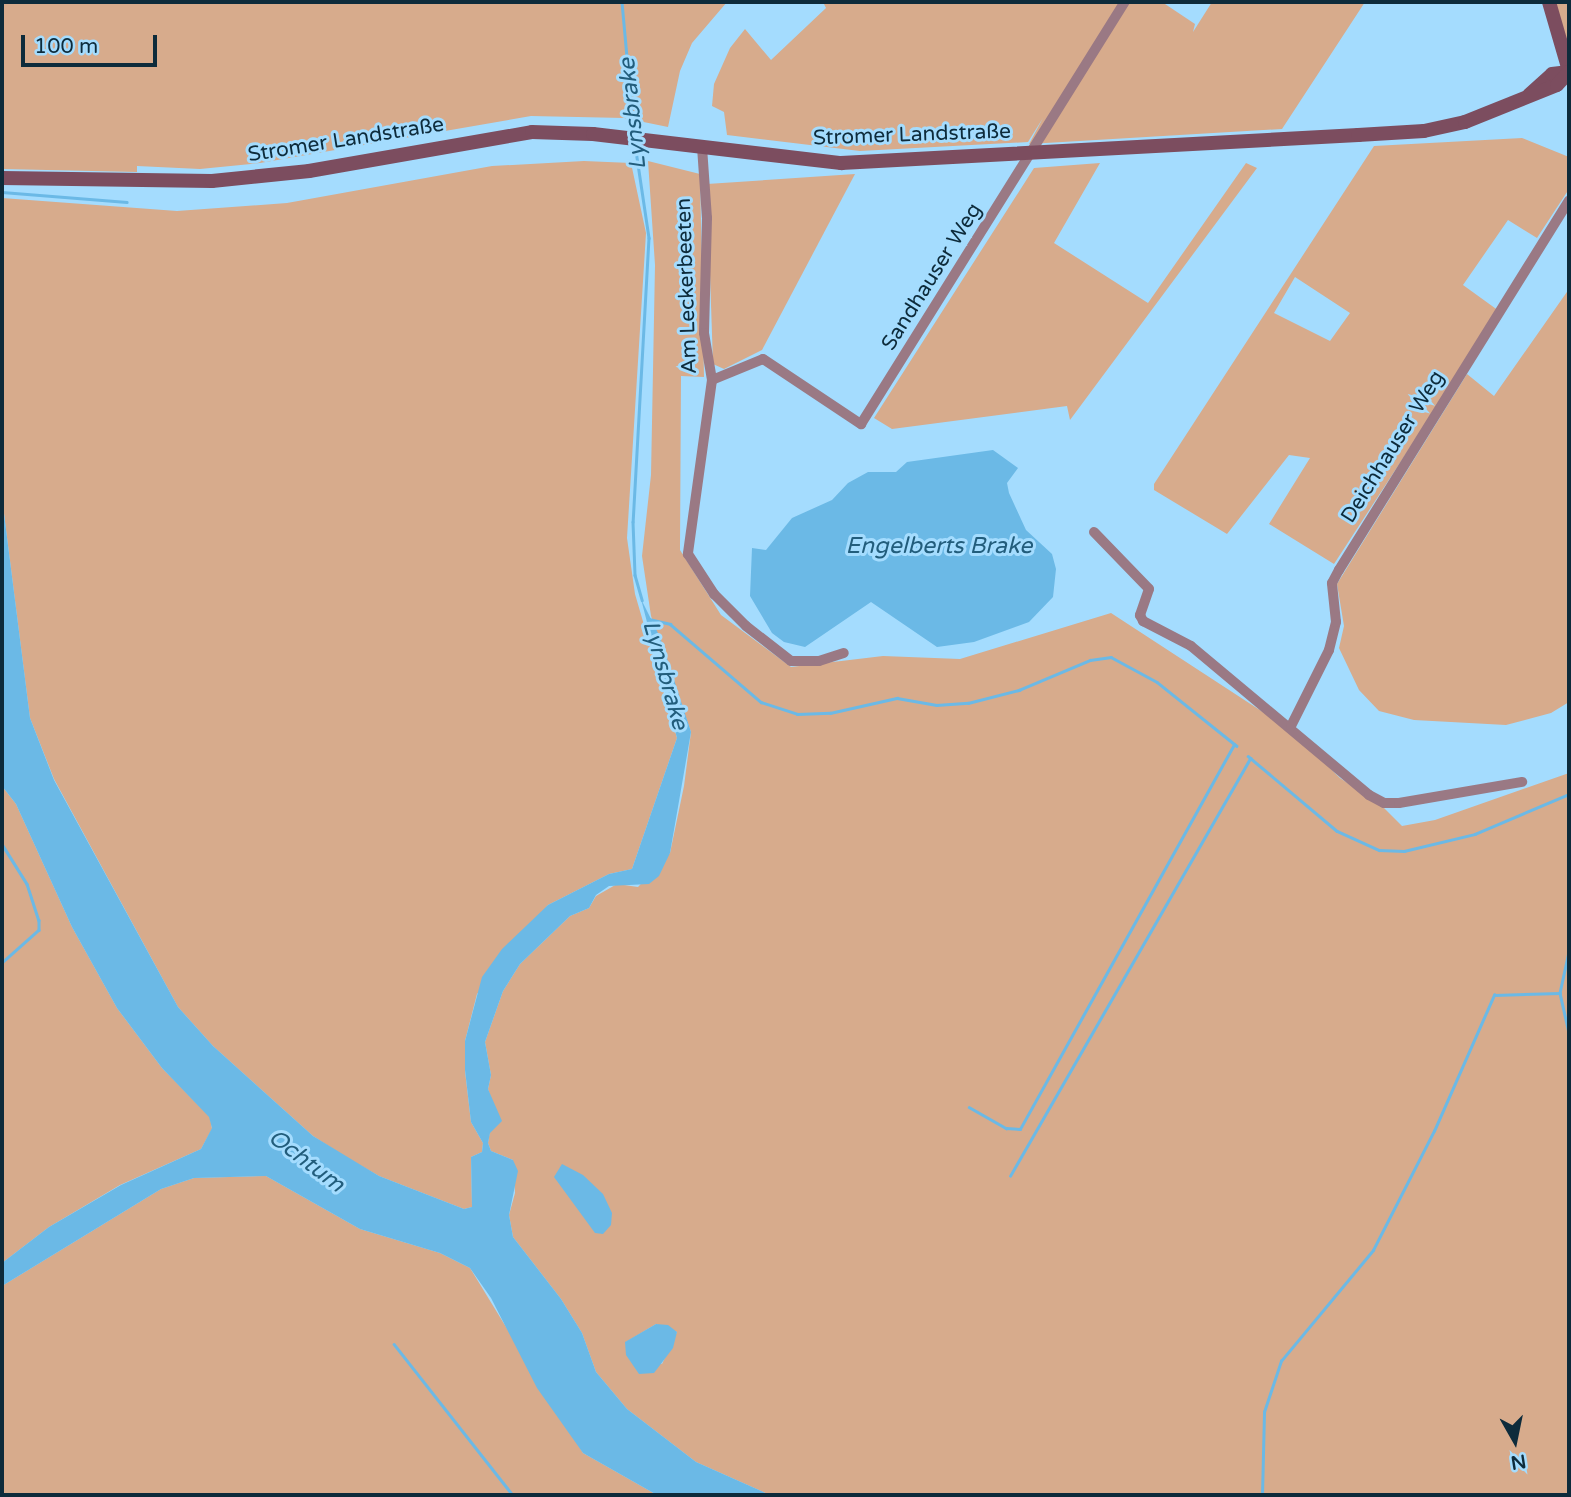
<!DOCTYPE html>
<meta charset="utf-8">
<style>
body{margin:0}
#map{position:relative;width:1571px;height:1497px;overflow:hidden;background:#a4dcfe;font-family:"Varela Round",sans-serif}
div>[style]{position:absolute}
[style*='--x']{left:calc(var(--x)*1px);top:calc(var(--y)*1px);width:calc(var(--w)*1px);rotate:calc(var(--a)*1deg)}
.green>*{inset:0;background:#d7ab8c}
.water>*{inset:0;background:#6bb9e6}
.stream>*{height:2.5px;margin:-1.25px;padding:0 1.25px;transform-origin:1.25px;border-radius:1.25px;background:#6bb9e6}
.minor>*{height:10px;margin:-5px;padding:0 5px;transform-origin:5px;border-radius:5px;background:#9a7984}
.secondary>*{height:14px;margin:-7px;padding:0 7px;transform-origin:7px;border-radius:7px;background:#7c4d5f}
span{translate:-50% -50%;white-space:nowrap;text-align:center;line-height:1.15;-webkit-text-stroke:6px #a4dcfe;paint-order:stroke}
.street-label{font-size:21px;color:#0d2b3b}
.water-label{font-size:23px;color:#225d7c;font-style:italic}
.frame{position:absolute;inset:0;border:4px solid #0d2b3b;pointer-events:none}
.north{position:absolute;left:1480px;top:1406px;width:70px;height:70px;-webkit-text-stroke:5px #a4dcfe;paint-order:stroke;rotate:171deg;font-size:19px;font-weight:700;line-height:28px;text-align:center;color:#0d2b3b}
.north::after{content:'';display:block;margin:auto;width:24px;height:32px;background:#0d2b3b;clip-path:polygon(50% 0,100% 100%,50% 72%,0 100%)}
.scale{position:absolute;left:21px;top:35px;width:136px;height:32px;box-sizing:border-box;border:4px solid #0d2b3b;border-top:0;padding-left:9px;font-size:21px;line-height:24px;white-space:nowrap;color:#0d2b3b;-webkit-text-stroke:5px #a4dcfe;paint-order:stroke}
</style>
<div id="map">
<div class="green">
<i style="clip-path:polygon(2px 2px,727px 2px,692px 43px,680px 71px,668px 127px,624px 118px,531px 116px,260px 163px,200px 169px,137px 166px,137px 172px,2px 169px)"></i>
<i style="clip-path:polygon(823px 2px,1162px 2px,1195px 24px,1193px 32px,1212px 2px,1365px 2px,1282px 129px,1029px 144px,1043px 118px,1028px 142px,860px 151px,727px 135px,724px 112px,712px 106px,714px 84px,730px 48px,745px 29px,771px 60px,826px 8px)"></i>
<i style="clip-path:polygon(1554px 2px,1569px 2px,1569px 48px)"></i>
<i style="clip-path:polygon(evenodd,1522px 138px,1569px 157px,1569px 189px,1537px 238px,1508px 220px,1463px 285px,1499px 311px,1334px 564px,1269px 524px,1310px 458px,1289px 455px,1227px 534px,1154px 490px,1154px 484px,1374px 146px,1522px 138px,1295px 277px,1350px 313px,1330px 341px,1274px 313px,1295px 277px)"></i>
<i style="clip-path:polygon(584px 161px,631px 163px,646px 233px,627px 538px,635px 594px,677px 738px,632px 869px,609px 874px,548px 905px,477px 994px,465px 1041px,465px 1071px,471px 1122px,483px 1143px,482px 1152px,471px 1157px,472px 1207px,464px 1209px,379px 1176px,346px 1157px,313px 1136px,213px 1046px,178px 1007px,54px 779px,30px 718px,2px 498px,2px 198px,177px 211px,287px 203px,492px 166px)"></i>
<i style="clip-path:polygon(evenodd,648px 161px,700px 174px,704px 377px,681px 376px,680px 550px,721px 615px,791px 667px,883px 656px,960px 659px,1111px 613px,1292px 731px,1340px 778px,1382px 806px,1402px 826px,1435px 820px,1569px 773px,1569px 1495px,770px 1495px,696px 1462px,627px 1409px,596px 1372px,582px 1333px,561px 1299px,513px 1237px,509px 1215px,515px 1193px,513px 1160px,491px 1151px,488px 1143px,494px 1107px,488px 1089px,491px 1075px,485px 1042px,503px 991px,520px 964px,570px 916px,589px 908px,596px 896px,617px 884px,638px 887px,670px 853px,684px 786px,691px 732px,651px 616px,642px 556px,651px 475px,655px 265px,648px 161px,656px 1324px,677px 1332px,662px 1364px,626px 1342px,656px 1324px)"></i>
<i style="clip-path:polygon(1100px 163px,1054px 243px,1148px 303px,1246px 163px,1257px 168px,1070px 420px,1067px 406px,892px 429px,874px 418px,1034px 168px)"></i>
<i style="clip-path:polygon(855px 174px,762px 350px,724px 369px,713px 364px,707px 184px)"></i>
<i style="clip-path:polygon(1569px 289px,1569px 702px,1551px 713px,1506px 725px,1414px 720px,1379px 711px,1359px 690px,1339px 648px,1344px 626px,1337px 584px,1467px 374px,1494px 396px)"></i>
<i style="clip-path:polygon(2px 786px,16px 804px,72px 927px,117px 1008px,162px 1068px,210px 1117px,212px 1129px,201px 1149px,120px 1185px,49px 1227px,2px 1263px)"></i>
<i style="clip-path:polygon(266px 1176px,360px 1229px,440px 1253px,470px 1268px,583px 1453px,657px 1495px,2px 1495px,2px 1286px,161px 1189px,194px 1178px)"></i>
</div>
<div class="water">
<i style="clip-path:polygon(993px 450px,1018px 468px,1007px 483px,1009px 493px,1026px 530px,1052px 554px,1056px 569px,1053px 597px,1029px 622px,974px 642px,937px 647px,871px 602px,805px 647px,784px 642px,772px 633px,750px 596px,752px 548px,766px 550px,792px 518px,832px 500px,848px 483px,868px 472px,896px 472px,907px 462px)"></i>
<i style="clip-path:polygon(2px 498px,30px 718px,54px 780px,178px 1007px,213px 1046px,313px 1136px,379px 1176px,464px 1209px,472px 1207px,471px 1157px,482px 1152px,483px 1143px,471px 1122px,465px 1070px,465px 1041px,482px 977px,502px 949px,548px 905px,609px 874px,632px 869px,677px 738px,641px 599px,660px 637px,691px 732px,670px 853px,659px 876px,649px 884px,609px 886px,596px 895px,589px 908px,570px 916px,520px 964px,503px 991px,485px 1042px,491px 1075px,488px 1089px,502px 1121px,490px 1133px,488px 1143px,491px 1151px,513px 1160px,518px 1171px,509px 1215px,513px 1237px,561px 1299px,582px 1333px,596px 1372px,627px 1409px,696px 1462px,770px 1495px,657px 1495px,583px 1453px,537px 1388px,491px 1298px,470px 1268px,440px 1253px,360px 1229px,266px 1176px,194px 1178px,161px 1189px,2px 1286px,2px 1263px,49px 1227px,121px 1185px,201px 1149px,212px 1128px,209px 1117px,162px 1068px,117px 1008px,72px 927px,16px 804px,2px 786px)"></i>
<i style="clip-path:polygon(562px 1164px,583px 1175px,603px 1194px,612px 1213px,611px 1225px,603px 1234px,595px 1233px,554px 1177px)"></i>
<i style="clip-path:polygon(656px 1324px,668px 1325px,677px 1332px,673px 1348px,654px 1373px,639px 1374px,626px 1355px,625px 1342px)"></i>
</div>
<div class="stream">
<i style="--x:622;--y:2;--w:133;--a:84.8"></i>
<i style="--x:635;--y:144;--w:95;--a:81.5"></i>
<i style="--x:649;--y:238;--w:284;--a:93.2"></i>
<i style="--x:633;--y:522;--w:53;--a:87.8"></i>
<i style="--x:635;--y:575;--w:26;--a:74"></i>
<i style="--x:2;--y:192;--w:125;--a:4.6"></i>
<i style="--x:649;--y:619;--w:22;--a:13"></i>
<i style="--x:670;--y:624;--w:120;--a:40.6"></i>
<i style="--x:761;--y:702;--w:38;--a:18"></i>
<i style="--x:797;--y:714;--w:33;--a:-2"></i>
<i style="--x:830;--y:713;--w:69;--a:-12.6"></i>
<i style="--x:897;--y:698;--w:40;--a:10"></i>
<i style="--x:936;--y:705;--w:32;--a:-4"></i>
<i style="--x:968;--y:703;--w:53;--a:-14.3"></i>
<i style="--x:1019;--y:690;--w:77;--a:-22.9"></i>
<i style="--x:1090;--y:660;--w:21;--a:-8"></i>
<i style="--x:1111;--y:657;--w:52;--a:28.5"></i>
<i style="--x:1157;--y:682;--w:102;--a:38.7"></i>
<i style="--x:1248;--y:756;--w:116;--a:40.1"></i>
<i style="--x:1337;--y:831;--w:46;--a:24.3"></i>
<i style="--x:1379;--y:850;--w:25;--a:2"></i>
<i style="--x:1404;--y:851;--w:73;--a:-13.5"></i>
<i style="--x:1475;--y:834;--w:102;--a:-23.1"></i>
<i style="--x:2;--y:844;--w:47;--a:58"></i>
<i style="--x:27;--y:884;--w:38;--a:72"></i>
<i style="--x:39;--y:920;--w:10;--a:90"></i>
<i style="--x:39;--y:930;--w:50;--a:138.3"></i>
<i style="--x:1569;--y:952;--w:42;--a:102.4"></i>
<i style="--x:1560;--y:993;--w:41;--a:77.3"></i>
<i style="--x:969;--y:1107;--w:43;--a:29.6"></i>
<i style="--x:1006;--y:1128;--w:14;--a:4"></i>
<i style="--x:1020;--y:1129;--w:440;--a:-60.9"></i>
<i style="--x:1010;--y:1176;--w:482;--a:-60.1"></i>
<i style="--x:394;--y:1344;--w:192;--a:51.8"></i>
<i style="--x:1262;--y:1495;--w:83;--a:-88.6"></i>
<i style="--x:1264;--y:1412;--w:54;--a:-71.6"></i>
<i style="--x:1281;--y:1361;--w:144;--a:-50.3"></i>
<i style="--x:1373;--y:1250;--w:134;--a:-62.9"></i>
<i style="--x:1434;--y:1131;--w:149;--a:-66.2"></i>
<i style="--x:1494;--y:995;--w:66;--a:-1.7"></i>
</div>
<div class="minor">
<i style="--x:702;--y:147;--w:71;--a:86"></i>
<i style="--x:707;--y:218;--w:115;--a:91.5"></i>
<i style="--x:704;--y:333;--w:48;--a:80.3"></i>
<i style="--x:712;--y:380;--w:176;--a:97.9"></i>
<i style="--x:688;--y:554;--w:48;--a:57"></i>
<i style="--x:714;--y:594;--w:45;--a:45"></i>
<i style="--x:746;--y:626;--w:57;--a:37.9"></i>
<i style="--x:791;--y:661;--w:28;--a:0"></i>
<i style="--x:819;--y:661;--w:26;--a:-18"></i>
<i style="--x:712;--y:380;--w:55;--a:-22.4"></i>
<i style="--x:763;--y:359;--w:118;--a:33.6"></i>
<i style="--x:861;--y:424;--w:498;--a:-58"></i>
<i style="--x:1094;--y:532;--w:79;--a:46"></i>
<i style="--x:1149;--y:589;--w:28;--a:109"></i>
<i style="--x:1140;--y:615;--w:7;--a:63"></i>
<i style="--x:1143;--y:621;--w:54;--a:27.5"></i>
<i style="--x:1191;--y:646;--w:232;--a:39.9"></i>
<i style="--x:1369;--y:795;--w:17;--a:28"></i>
<i style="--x:1384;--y:803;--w:15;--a:0"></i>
<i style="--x:1399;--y:803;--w:125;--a:-9.7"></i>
<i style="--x:1291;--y:726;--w:85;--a:-63.4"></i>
<i style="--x:1329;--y:650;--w:29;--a:-76"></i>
<i style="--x:1336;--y:622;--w:39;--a:-96"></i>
<i style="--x:1332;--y:583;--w:15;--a:-62"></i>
<i style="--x:1339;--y:570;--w:435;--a:-58.1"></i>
</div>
<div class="secondary">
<i style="--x:1549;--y:2;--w:72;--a:73.8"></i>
<i style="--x:1529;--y:95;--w:31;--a:-42"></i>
<i style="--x:1552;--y:74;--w:17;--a:-7"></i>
<i style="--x:2;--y:178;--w:210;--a:0.8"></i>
<i style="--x:212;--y:181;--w:98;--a:-5.9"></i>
<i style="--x:309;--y:171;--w:226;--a:-9.9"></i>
<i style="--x:532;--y:132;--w:61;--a:1.9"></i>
<i style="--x:593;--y:134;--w:250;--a:6.7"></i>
<i style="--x:841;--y:163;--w:518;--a:-3.1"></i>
<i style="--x:1358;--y:135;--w:66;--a:-3.5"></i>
<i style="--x:1424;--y:131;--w:42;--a:-12.4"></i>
<i style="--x:1465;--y:122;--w:99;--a:-21.9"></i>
<i style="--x:1557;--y:85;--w:18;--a:-47"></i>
</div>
<div class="street-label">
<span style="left:912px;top:135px;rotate:-2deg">Stromer Landstraße</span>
<span style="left:346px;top:140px;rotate:-9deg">Stromer Landstraße</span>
<span style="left:932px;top:277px;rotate:-58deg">Sandhauser Weg</span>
<span style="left:687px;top:286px;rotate:-92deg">Am Leckerbeeten</span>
<span style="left:1393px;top:447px;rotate:-58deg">Deichhauser Weg</span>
</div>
<div class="water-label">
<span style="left:633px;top:114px;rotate:-96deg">Lynsbrake</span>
<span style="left:939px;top:546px">Engelberts Brake</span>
<span style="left:665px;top:675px;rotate:74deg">Lynsbrake</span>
<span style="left:306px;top:1161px;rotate:37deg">Ochtum</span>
</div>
<div class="frame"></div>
<div class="north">N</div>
<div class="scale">100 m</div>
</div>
